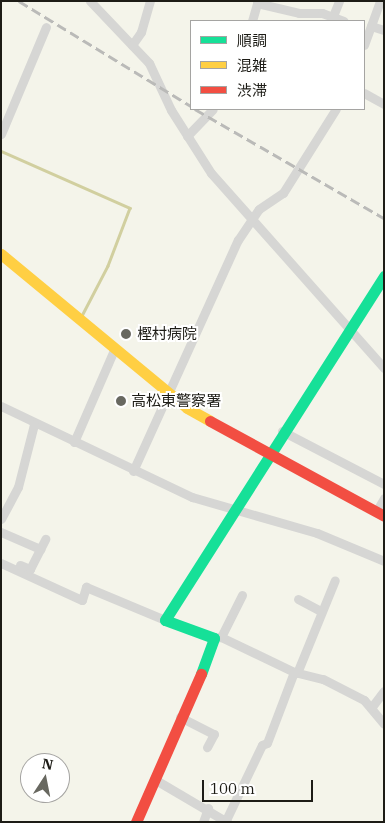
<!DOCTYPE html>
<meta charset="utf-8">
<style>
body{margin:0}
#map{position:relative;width:385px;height:823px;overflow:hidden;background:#f4f4ea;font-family:"IBM Plex Serif","Noto Sans JP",serif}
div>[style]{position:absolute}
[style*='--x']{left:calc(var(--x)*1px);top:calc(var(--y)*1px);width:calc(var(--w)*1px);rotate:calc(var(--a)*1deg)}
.stream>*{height:2.5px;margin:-1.25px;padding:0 1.25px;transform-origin:1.25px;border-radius:1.25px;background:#d1cf9f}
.street>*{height:9px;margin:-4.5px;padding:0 4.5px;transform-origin:4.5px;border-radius:4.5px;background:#d6d6d4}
.fast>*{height:11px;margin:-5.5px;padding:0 5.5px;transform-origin:5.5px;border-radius:5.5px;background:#16e098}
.slow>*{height:11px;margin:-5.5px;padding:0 5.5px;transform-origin:5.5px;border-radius:5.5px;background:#ffcf43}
.jam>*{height:11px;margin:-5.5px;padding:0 5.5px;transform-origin:5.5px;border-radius:5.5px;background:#f24e42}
.rail>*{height:2.5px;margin-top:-1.25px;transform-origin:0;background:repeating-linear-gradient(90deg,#babab8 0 10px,transparent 0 15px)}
.dots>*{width:14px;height:14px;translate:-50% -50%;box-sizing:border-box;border:2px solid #fff;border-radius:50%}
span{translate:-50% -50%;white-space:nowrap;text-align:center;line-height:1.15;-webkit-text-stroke:4px #fff;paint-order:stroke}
.poi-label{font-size:15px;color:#1d1c16}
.left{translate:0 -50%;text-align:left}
.frame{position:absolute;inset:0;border:2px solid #1d1c16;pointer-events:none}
.legend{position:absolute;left:190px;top:20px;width:175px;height:90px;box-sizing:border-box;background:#fff;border:1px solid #a5a4a2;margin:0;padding:6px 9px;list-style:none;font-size:15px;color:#1d1c16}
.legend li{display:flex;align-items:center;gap:10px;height:25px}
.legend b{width:25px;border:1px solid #a5a4a2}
.north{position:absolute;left:20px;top:753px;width:50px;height:50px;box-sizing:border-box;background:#fff;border:1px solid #a5a4a2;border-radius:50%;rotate:11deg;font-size:14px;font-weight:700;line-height:20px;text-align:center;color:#1d1c16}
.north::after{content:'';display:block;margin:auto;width:18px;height:22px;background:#686860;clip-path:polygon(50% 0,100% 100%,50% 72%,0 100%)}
.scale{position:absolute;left:202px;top:780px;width:111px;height:22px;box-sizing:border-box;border:2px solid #1d1c16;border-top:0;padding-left:6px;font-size:15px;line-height:18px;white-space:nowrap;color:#1d1c16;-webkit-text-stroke:4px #fff;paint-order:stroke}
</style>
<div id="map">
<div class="stream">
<i style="--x:1;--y:151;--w:141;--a:23.8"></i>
<i style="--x:130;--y:208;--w:62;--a:110.8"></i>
<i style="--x:108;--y:266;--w:56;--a:117.5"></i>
</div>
<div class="street">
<i style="--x:90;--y:1;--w:86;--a:46.4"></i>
<i style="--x:149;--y:63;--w:52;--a:64.9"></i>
<i style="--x:171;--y:110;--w:75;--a:57.6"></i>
<i style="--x:211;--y:173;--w:261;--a:48.4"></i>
<i style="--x:333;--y:16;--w:16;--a:-68"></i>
<i style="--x:252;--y:21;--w:19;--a:-74"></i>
<i style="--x:257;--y:3;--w:43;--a:13.4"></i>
<i style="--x:299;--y:13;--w:23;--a:0"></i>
<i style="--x:322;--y:13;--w:23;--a:20"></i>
<i style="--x:371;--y:26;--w:14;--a:17"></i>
<i style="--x:132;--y:45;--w:16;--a:-55"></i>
<i style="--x:141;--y:32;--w:32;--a:-74"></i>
<i style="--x:364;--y:45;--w:47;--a:-70"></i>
<i style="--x:364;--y:93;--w:23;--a:29"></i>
<i style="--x:1;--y:134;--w:116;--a:-67.2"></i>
<i style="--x:187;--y:136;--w:37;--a:-46"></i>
<i style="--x:1;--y:406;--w:212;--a:25.5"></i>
<i style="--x:192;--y:497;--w:130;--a:16.1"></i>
<i style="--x:317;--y:533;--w:73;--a:22.7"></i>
<i style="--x:282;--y:431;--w:115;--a:27.5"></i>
<i style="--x:74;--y:442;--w:100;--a:-66.5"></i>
<i style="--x:133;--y:471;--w:254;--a:-65.6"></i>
<i style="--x:238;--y:240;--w:37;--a:-56"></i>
<i style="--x:259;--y:209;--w:29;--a:-34"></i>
<i style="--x:283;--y:193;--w:99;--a:-57.8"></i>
<i style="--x:376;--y:512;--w:16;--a:-60"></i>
<i style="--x:1;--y:519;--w:36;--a:-62"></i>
<i style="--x:18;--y:487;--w:65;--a:-75.7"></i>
<i style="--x:1;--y:532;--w:43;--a:23.6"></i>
<i style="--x:1;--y:563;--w:89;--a:24.6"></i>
<i style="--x:82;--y:600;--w:14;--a:-73"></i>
<i style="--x:86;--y:587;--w:86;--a:22.7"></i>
<i style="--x:20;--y:565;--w:11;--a:22"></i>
<i style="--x:30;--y:569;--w:34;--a:-63"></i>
<i style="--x:298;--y:599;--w:24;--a:28"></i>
<i style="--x:221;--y:637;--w:47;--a:-63.4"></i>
<i style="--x:214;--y:638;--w:7;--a:-8"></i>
<i style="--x:221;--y:637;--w:81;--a:25.6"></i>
<i style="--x:294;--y:672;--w:30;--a:14"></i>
<i style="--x:323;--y:679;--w:46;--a:27.1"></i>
<i style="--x:364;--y:700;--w:31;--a:50"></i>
<i style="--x:297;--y:673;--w:100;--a:-67.8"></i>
<i style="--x:371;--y:708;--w:21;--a:-53"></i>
<i style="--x:180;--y:717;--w:38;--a:27"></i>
<i style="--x:214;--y:734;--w:15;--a:118"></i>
<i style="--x:154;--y:779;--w:85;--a:30.5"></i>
<i style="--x:226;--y:820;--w:83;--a:-64.4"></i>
<i style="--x:262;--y:745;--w:5;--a:-22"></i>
<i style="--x:267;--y:743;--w:76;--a:-69.2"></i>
<i style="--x:203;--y:822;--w:15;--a:-70"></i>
</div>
<div class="fast">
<i style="--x:201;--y:674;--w:38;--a:-70"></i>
<i style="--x:214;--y:638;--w:52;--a:-159.8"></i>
<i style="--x:165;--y:620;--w:408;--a:-57.5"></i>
</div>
<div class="slow">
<i style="--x:1;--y:254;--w:241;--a:39.6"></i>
<i style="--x:187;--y:408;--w:26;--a:29"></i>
</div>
<div class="jam">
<i style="--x:210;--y:421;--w:198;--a:28.6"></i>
<i style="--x:136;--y:822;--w:162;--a:-66.3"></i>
</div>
<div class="rail">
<i style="--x:19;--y:1;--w:202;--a:31.4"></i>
<i style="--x:195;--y:109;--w:218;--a:30"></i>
</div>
<div class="dots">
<i style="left:126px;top:334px;background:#686860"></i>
<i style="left:121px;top:401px;background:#686860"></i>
</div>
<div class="poi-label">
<span class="left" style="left:137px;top:334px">樫村病院</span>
<span class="left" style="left:131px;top:401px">高松東警察署</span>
</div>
<div class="frame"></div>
<ul class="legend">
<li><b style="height:6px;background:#16e098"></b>順調</li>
<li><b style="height:6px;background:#ffcf43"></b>混雑</li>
<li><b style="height:6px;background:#f24e42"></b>渋滞</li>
</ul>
<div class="north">N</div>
<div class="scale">100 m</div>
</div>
